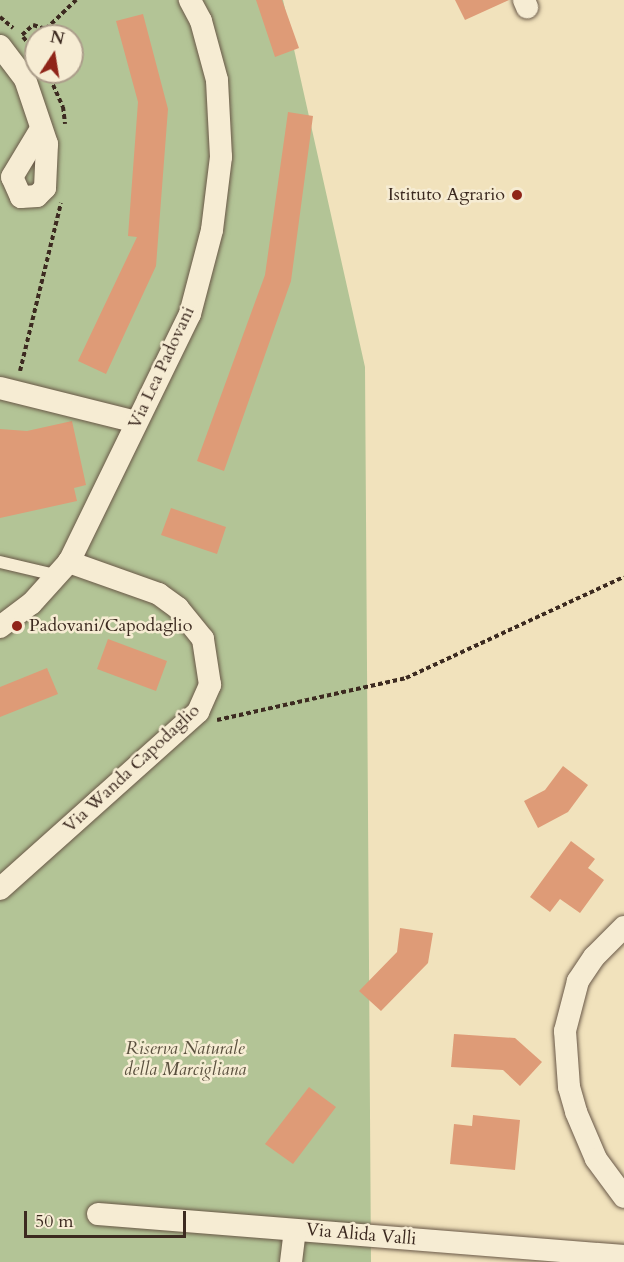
<!DOCTYPE html>
<style>
body{margin:0}
#map{position:relative;width:624px;height:1262px;overflow:hidden;background:#f1e2bc;font-family:Cardo,serif}
div>[style]{position:absolute}
[style*='--x']{left:calc(var(--x)*1px);top:calc(var(--y)*1px);width:calc(var(--w)*1px);rotate:calc(var(--a)*1deg)}
.green>*{inset:0;background:#b3c496}
.building>*{inset:0;background:#de9b77}
.path>*{height:4px;margin-top:-2px;transform-origin:0;background:repeating-linear-gradient(90deg,#3c2a20 0 4.5px,transparent 0 7.5px)}
.roads{filter:drop-shadow(0 0 2px #695847) drop-shadow(0 0 2px #695847)}
.service>*{height:12px;margin:-6px;padding:0 6px;transform-origin:6px;border-radius:6px;background:#f6ecd3}
.minor>*{height:22px;margin:-11px;padding:0 11px;transform-origin:11px;border-radius:11px;background:#f6ecd3}
.dots>*{width:16px;height:16px;translate:-50% -50%;box-sizing:border-box;border:3px solid #f6ecd3;border-radius:50%}
span{translate:-50% -50%;white-space:nowrap;text-align:center;line-height:1.15;-webkit-text-stroke:5px #f6ecd3;paint-order:stroke}
.poi-label{font-size:18px;color:#3c2a20}
.right{translate:-100% -50%;text-align:right}
.left{translate:0 -50%;text-align:left}
.street-label{font-size:18px;color:#3c2a20}
.park-label{font-size:18px;color:#5a503e;font-style:italic}
.north{position:absolute;left:24px;top:24px;width:60px;height:60px;box-sizing:border-box;background:#f6ecd3;border:2px solid #ac9e8b;border-radius:50%;rotate:12deg;font-size:16px;font-weight:700;line-height:24px;text-align:center;color:#3c2a20}
.north::after{content:'';display:block;margin:auto;width:21px;height:27px;background:#8f2418;clip-path:polygon(50% 0,100% 100%,50% 72%,0 100%)}
.scale{position:absolute;left:24px;top:1211px;width:162px;height:27px;box-sizing:border-box;border:3px solid #3c2a20;border-top:0;padding-left:8px;font-size:18px;line-height:21px;white-space:nowrap;color:#3c2a20;-webkit-text-stroke:4px #f6ecd3;paint-order:stroke}
</style>
<div id="map">
<div class="green">
<i style="clip-path:polygon(evenodd,0 0,283px 0,365px 367px,371px 1262px,0 1262px,0 0,36px 36px,72px 36px,72px 72px,36px 72px,36px 36px)"></i>
</div>
<div class="building">
<i style="clip-path:polygon(256px 0,282px 0,299px 48px,275px 57px)"></i>
<i style="clip-path:polygon(455px 0,509px 0,465px 20px)"></i>
<i style="clip-path:polygon(143px 14px,168px 109px,156px 266px,106px 374px,78px 361px,137px 237px,128px 236px,138px 102px,116px 21px)"></i>
<i style="clip-path:polygon(288px 112px,313px 116px,291px 281px,224px 471px,197px 461px,265px 275px)"></i>
<i style="clip-path:polygon(72px 421px,86px 485px,74px 488px,77px 501px,0 518px,0 429px,27px 431px)"></i>
<i style="clip-path:polygon(171px 508px,226px 527px,217px 554px,161px 535px)"></i>
<i style="clip-path:polygon(108px 639px,167px 661px,156px 691px,97px 669px)"></i>
<i style="clip-path:polygon(47px 668px,58px 694px,0 717px,0 687px)"></i>
<i style="clip-path:polygon(563px 766px,588px 785px,568px 812px,538px 828px,524px 801px,545px 790px)"></i>
<i style="clip-path:polygon(571px 841px,595px 859px,588px 868px,604px 880px,580px 913px,560px 899px,550px 912px,530px 897px)"></i>
<i style="clip-path:polygon(400px 928px,433px 933px,428px 963px,381px 1011px,359px 991px,397px 952px)"></i>
<i style="clip-path:polygon(454px 1034px,515px 1038px,542px 1062px,520px 1086px,503px 1070px,451px 1067px)"></i>
<i style="clip-path:polygon(309px 1087px,336px 1107px,293px 1164px,265px 1144px)"></i>
<i style="clip-path:polygon(473px 1115px,520px 1120px,515px 1170px,450px 1164px,454px 1124px,472px 1126px)"></i>
</div>
<div class="path">
<i style="--x:0;--y:17;--w:17;--a:40"></i>
<i style="--x:46;--y:29;--w:42;--a:-44"></i>
<i style="--x:22;--y:35;--w:15;--a:-42"></i>
<i style="--x:33;--y:25;--w:14;--a:17"></i>
<i style="--x:46;--y:29;--w:8;--a:67"></i>
<i style="--x:23;--y:37;--w:20;--a:49"></i>
<i style="--x:50;--y:78;--w:32;--a:66"></i>
<i style="--x:63;--y:107;--w:17;--a:83"></i>
<i style="--x:20;--y:371;--w:173;--a:-76.3"></i>
<i style="--x:217;--y:720;--w:194;--a:-12.5"></i>
<i style="--x:406;--y:678;--w:240;--a:-24.9"></i>
</div>
<div class="roads">
<div class="service">
<i style="--x:0;--y:562;--w:61;--a:13.3"></i>
</div>
<div class="minor">
<i style="--x:524;--y:0;--w:8;--a:67"></i>
<i style="--x:0;--y:46;--w:41;--a:52.9"></i>
<i style="--x:25;--y:79;--w:69;--a:71.3"></i>
<i style="--x:47;--y:144;--w:44;--a:92.6"></i>
<i style="--x:45;--y:188;--w:11;--a:135"></i>
<i style="--x:37;--y:196;--w:16;--a:176"></i>
<i style="--x:21;--y:197;--w:22;--a:-114"></i>
<i style="--x:12;--y:177;--w:56;--a:-58.9"></i>
<i style="--x:0;--y:388;--w:140;--a:14"></i>
<i style="--x:0;--y:627;--w:39;--a:-37"></i>
<i style="--x:31;--y:604;--w:57;--a:-47.9"></i>
<i style="--x:69;--y:562;--w:276;--a:-64"></i>
<i style="--x:190;--y:314;--w:87;--a:-75.3"></i>
<i style="--x:212;--y:230;--w:74;--a:-83"></i>
<i style="--x:221;--y:157;--w:77;--a:-93"></i>
<i style="--x:217;--y:80;--w:61;--a:-105.2"></i>
<i style="--x:201;--y:21;--w:24;--a:-118"></i>
<i style="--x:0;--y:889;--w:266;--a:-41.8"></i>
<i style="--x:198;--y:712;--w:30;--a:-66"></i>
<i style="--x:210;--y:685;--w:47;--a:-98.7"></i>
<i style="--x:203;--y:639;--w:40;--a:-129"></i>
<i style="--x:178;--y:608;--w:24;--a:-144"></i>
<i style="--x:159;--y:594;--w:96;--a:-160.4"></i>
<i style="--x:624;--y:927;--w:42;--a:135"></i>
<i style="--x:594;--y:957;--w:29;--a:124"></i>
<i style="--x:578;--y:981;--w:52;--a:104.6"></i>
<i style="--x:565;--y:1031;--w:56;--a:85.9"></i>
<i style="--x:569;--y:1087;--w:26;--a:74"></i>
<i style="--x:576;--y:1112;--w:51;--a:66.9"></i>
<i style="--x:596;--y:1159;--w:47;--a:53.6"></i>
<i style="--x:98;--y:1214;--w:528;--a:4.57"></i>
<i style="--x:291;--y:1262;--w:32;--a:-83"></i>
</div>
</div>
<div class="dots">
<i style="left:517px;top:195px;background:#8f2418"></i>
<i style="left:17px;top:626px;background:#8f2418"></i>
</div>
<div class="poi-label">
<span class="right" style="left:505px;top:195px">Istituto Agrario</span>
<span class="left" style="left:29px;top:626px">Padovani/Capodaglio</span>
</div>
<div class="street-label">
<span style="left:162px;top:368px;rotate:-65deg">Via Lea Padovani</span>
<span style="left:132px;top:769px;rotate:-43deg">Via Wanda Capodaglio</span>
<span style="left:361px;top:1235px;rotate:5deg">Via Alida Valli</span>
</div>
<div class="park-label">
<span style="left:185px;top:1060px">Riserva Naturale<br>della Marcigliana</span>
</div>
<div class="north">N</div>
<div class="scale">50 m</div>
</div>
